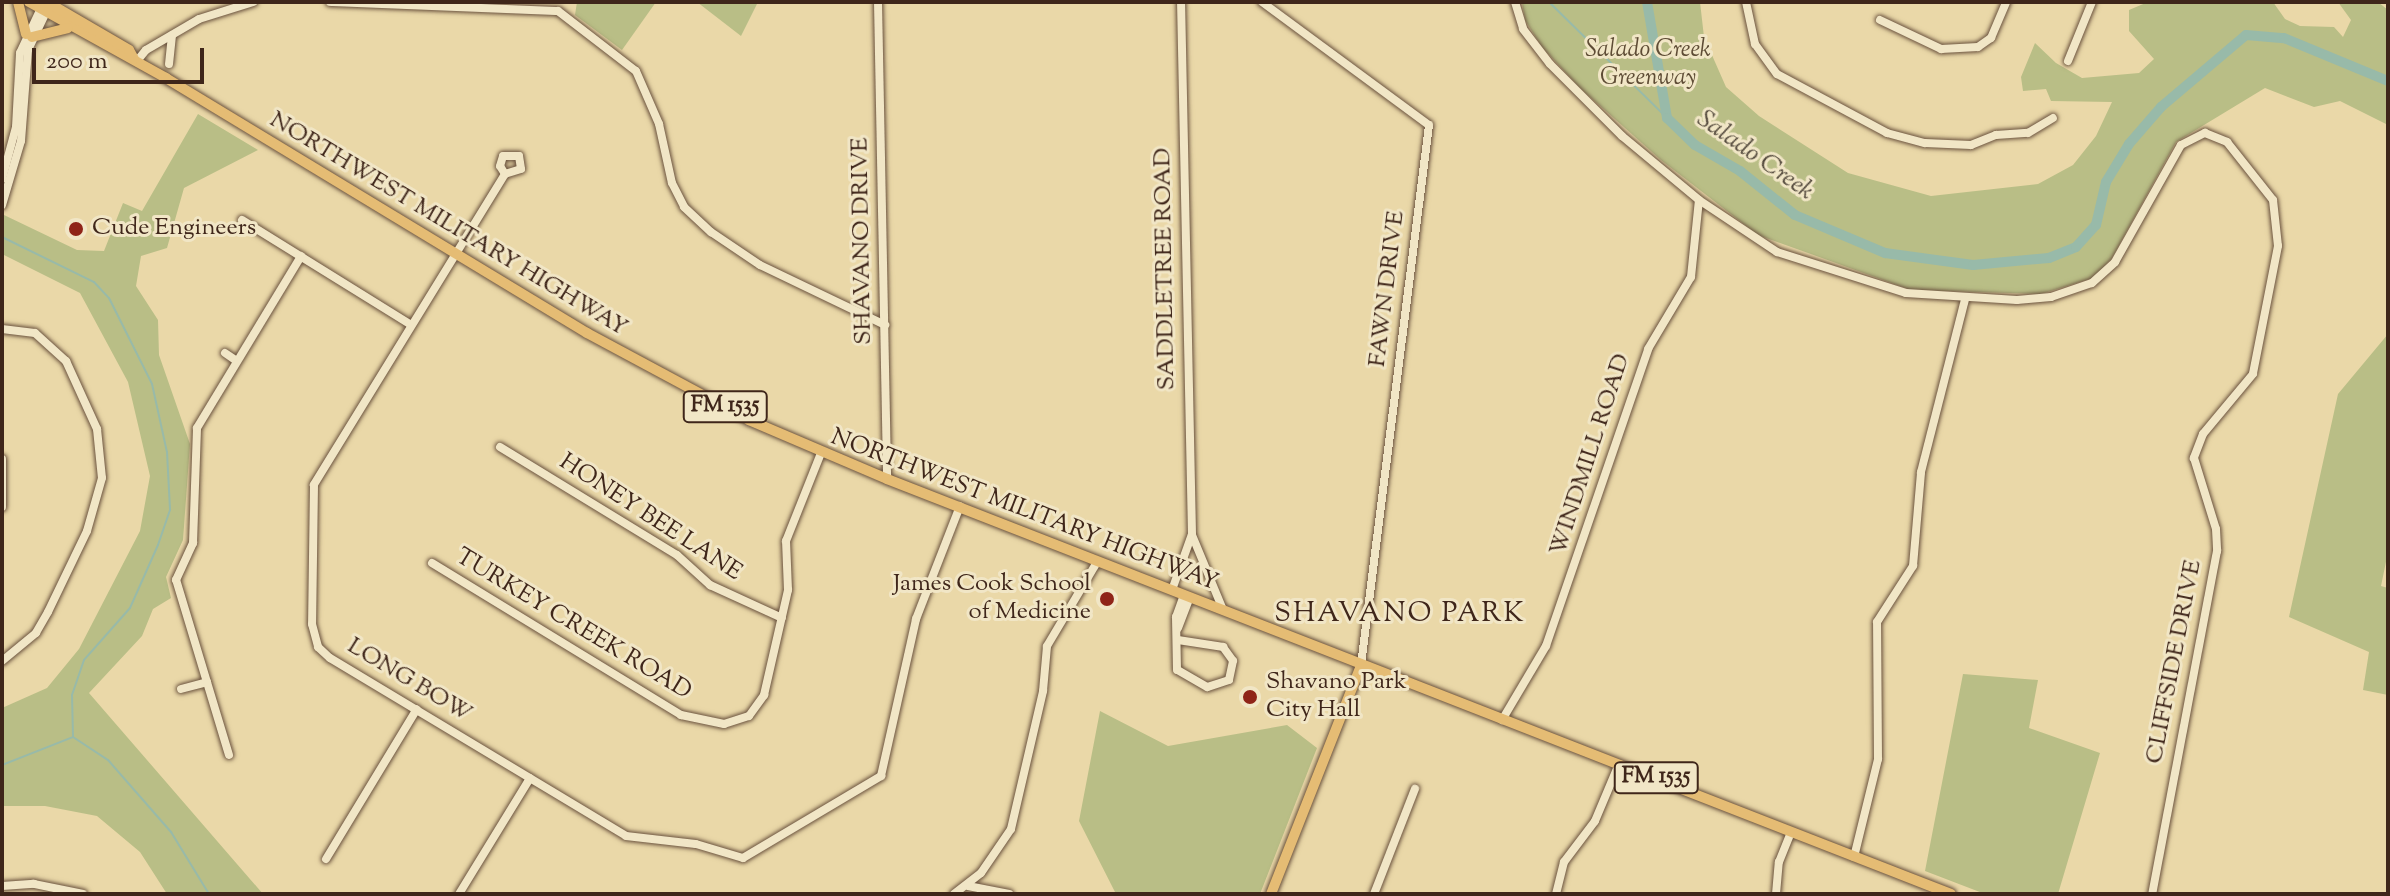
<!DOCTYPE html>
<style>
body{margin:0}
#map{position:relative;width:2390px;height:896px;overflow:hidden;background:#ead8a8;font-family:"Sorts Mill Goudy",serif}
div>[style]{position:absolute}
[style*='--x']{left:calc(var(--x)*1px);top:calc(var(--y)*1px);width:calc(var(--w)*1px);rotate:calc(var(--a)*1deg)}
.green>*{inset:0;background:#b9be86}
.stream>*{height:2px;margin:-1px;padding:0 1px;transform-origin:1px;border-radius:1px;background:#98baa9}
.river>*{height:10px;margin:-5px;padding:0 5px;transform-origin:5px;border-radius:5px;background:#98baa9}
.roads{filter:drop-shadow(0 0 2px #6a523e) drop-shadow(0 0 2px #6a523e)}
.minor>*{height:8px;margin:-4px;padding:0 4px;transform-origin:4px;border-radius:4px;background:#f1e6c6}
.major>*{height:10px;margin:-5px;padding:0 5px;transform-origin:5px;border-radius:5px;background:#e5bc74}
.dots>*{width:22px;height:22px;translate:-50% -50%;box-sizing:border-box;border:4px solid #f1e6c6;border-radius:50%}
span{translate:-50% -50%;white-space:nowrap;text-align:center;line-height:1.15;-webkit-text-stroke:6px #f1e6c6;paint-order:stroke}
.shield-label span{padding:2px 6px;background:#f1e6c6;border:2px solid;border-radius:6px;-webkit-text-stroke-width:0}
.shield-label{font-size:22px;color:#3f261a;font-weight:700}
.park-label{font-size:24px;color:#5e4c35;font-style:italic}
.street-label{font-size:24px;color:#3f261a}
.poi-label{font-size:24px;color:#3f261a}
.left{translate:0 -50%;text-align:left}
.right{translate:-100% -50%;text-align:right}
.water-label{font-size:26px;color:#554b3e;font-style:italic}
.quarter-label{font-size:28px;color:#3f261a;letter-spacing:2px}
.frame{position:absolute;inset:0;border:4px solid #3f261a;pointer-events:none}
.scale{position:absolute;left:32px;top:48px;width:172px;height:36px;box-sizing:border-box;border:4px solid #3f261a;border-top:0;padding-left:10px;font-size:24px;line-height:28px;white-space:nowrap;color:#3f261a;-webkit-text-stroke:6px #f1e6c6;paint-order:stroke}
</style>
<div id="map">
<div class="green">
<i style="clip-path:polygon(577px 2px,656px 2px,622px 50px,575px 15px)"></i>
<i style="clip-path:polygon(697px 2px,758px 2px,741px 36px)"></i>
<i style="clip-path:polygon(1522px 2px,1700px 2px,1704px 37px,1726px 87px,1759px 116px,1848px 173px,1931px 196px,2038px 184px,2073px 165px,2096px 136px,2112px 102px,2051px 101px,2046px 89px,2023px 91px,2021px 77px,2035px 43px,2056px 63px,2082px 78px,2139px 73px,2154px 59px,2129px 31px,2129px 10px,2148px 2px,2273px 2px,2285px 19px,2300px 26px,2334px 27px,2343px 37px,2351px 20px,2338px 2px,2378px 2px,2388px 10px,2388px 125px,2340px 101px,2314px 107px,2265px 88px,2176px 142px,2112px 258px,2093px 278px,2041px 294px,1911px 290px,1758px 235px,1661px 160px,1580px 88px,1542px 47px,1525px 20px)"></i>
<i style="clip-path:polygon(198px 114px,258px 150px,184px 188px,167px 248px,141px 256px,136px 286px,158px 320px,159px 355px,190px 444px,183px 540px,166px 577px,171px 598px,153px 609px,142px 636px,89px 693px,263px 894px,167px 894px,140px 852px,97px 816px,45px 806px,2px 806px,2px 708px,47px 688px,79px 649px,140px 531px,150px 476px,128px 382px,80px 293px,2px 254px,2px 219px,4px 215px,77px 250px,104px 251px,123px 203px,142px 211px)"></i>
<i style="clip-path:polygon(2388px 334px,2388px 552px,2381px 586px,2388px 588px,2388px 695px,2363px 690px,2369px 652px,2289px 617px,2338px 394px)"></i>
<i style="clip-path:polygon(1963px 674px,2038px 680px,2029px 728px,2100px 753px,2058px 894px,1985px 894px,1925px 871px)"></i>
<i style="clip-path:polygon(1100px 711px,1168px 746px,1287px 725px,1317px 748px,1260px 894px,1116px 894px,1079px 821px)"></i>
</div>
<div class="stream">
<i style="--x:1549;--y:2;--w:165;--a:44.5"></i>
<i style="--x:2;--y:237;--w:102;--a:26.1"></i>
<i style="--x:94;--y:282;--w:22;--a:47"></i>
<i style="--x:109;--y:298;--w:96;--a:63.4"></i>
<i style="--x:152;--y:384;--w:70;--a:77.6"></i>
<i style="--x:167;--y:452;--w:58;--a:87"></i>
<i style="--x:170;--y:510;--w:37;--a:109"></i>
<i style="--x:158;--y:545;--w:69;--a:114"></i>
<i style="--x:130;--y:608;--w:69;--a:131.5"></i>
<i style="--x:84;--y:660;--w:37;--a:109"></i>
<i style="--x:72;--y:695;--w:42;--a:88.6"></i>
<i style="--x:2;--y:765;--w:76;--a:-21.5"></i>
<i style="--x:73;--y:737;--w:42;--a:33.3"></i>
<i style="--x:108;--y:760;--w:96;--a:48.8"></i>
<i style="--x:171;--y:832;--w:73;--a:58.5"></i>
</div>
<div class="river">
<i style="--x:1647;--y:2;--w:118;--a:80.2"></i>
<i style="--x:1667;--y:118;--w:39;--a:44"></i>
<i style="--x:1695;--y:145;--w:52;--a:30"></i>
<i style="--x:1740;--y:171;--w:70;--a:38.7"></i>
<i style="--x:1795;--y:215;--w:98;--a:22.9"></i>
<i style="--x:1885;--y:253;--w:89;--a:7.8"></i>
<i style="--x:1973;--y:265;--w:76;--a:-5.3"></i>
<i style="--x:2049;--y:258;--w:29;--a:-22"></i>
<i style="--x:2076;--y:247;--w:30;--a:-48"></i>
<i style="--x:2096;--y:225;--w:44;--a:-76.9"></i>
<i style="--x:2106;--y:182;--w:44;--a:-58.8"></i>
<i style="--x:2129;--y:144;--w:49;--a:-49.1"></i>
<i style="--x:2161;--y:107;--w:111;--a:-40.3"></i>
<i style="--x:2246;--y:35;--w:38;--a:5"></i>
<i style="--x:2284;--y:38;--w:113;--a:22.5"></i>
</div>
<div class="roads">
<div class="minor">
<i style="--x:330;--y:2;--w:228;--a:2.3"></i>
<i style="--x:558;--y:11;--w:98;--a:37.6"></i>
<i style="--x:636;--y:71;--w:58;--a:66.5"></i>
<i style="--x:659;--y:124;--w:60;--a:77.6"></i>
<i style="--x:672;--y:183;--w:27;--a:63"></i>
<i style="--x:684;--y:207;--w:37;--a:43"></i>
<i style="--x:711;--y:232;--w:59;--a:34"></i>
<i style="--x:760;--y:265;--w:139;--a:25.6"></i>
<i style="--x:878;--y:2;--w:477;--a:88.9"></i>
<i style="--x:1262;--y:2;--w:207;--a:36.4"></i>
<i style="--x:1429;--y:125;--w:544;--a:97.18"></i>
<i style="--x:1515;--y:2;--w:28;--a:73"></i>
<i style="--x:1523;--y:29;--w:44;--a:52.4"></i>
<i style="--x:1550;--y:64;--w:102;--a:45"></i>
<i style="--x:1622;--y:136;--w:100;--a:39.7"></i>
<i style="--x:1699;--y:200;--w:94;--a:33.7"></i>
<i style="--x:1777;--y:252;--w:135;--a:17.6"></i>
<i style="--x:1906;--y:293;--w:111;--a:3.6"></i>
<i style="--x:2017;--y:300;--w:34;--a:-5"></i>
<i style="--x:2051;--y:297;--w:43;--a:-18.9"></i>
<i style="--x:2092;--y:283;--w:31;--a:-42"></i>
<i style="--x:2115;--y:262;--w:134;--a:-60.6"></i>
<i style="--x:2181;--y:145;--w:27;--a:-27"></i>
<i style="--x:2205;--y:133;--w:24;--a:22"></i>
<i style="--x:2227;--y:142;--w:74;--a:51.6"></i>
<i style="--x:2273;--y:200;--w:46;--a:83.8"></i>
<i style="--x:2278;--y:246;--w:130;--a:101.1"></i>
<i style="--x:2253;--y:374;--w:78;--a:129.8"></i>
<i style="--x:2203;--y:434;--w:26;--a:111"></i>
<i style="--x:2194;--y:458;--w:74;--a:72.8"></i>
<i style="--x:2216;--y:529;--w:22;--a:87"></i>
<i style="--x:2217;--y:551;--w:349;--a:100.7"></i>
<i style="--x:1746;--y:2;--w:43;--a:77.9"></i>
<i style="--x:1755;--y:44;--w:37;--a:54"></i>
<i style="--x:1777;--y:74;--w:125;--a:28.2"></i>
<i style="--x:1887;--y:133;--w:39;--a:15"></i>
<i style="--x:1925;--y:143;--w:46;--a:2.5"></i>
<i style="--x:1971;--y:145;--w:27;--a:-22"></i>
<i style="--x:1996;--y:135;--w:32;--a:-4"></i>
<i style="--x:2028;--y:133;--w:29;--a:-31"></i>
<i style="--x:1880;--y:20;--w:68;--a:25.4"></i>
<i style="--x:1941;--y:49;--w:37;--a:-3"></i>
<i style="--x:1978;--y:47;--w:16;--a:-35"></i>
<i style="--x:1991;--y:38;--w:39;--a:-67"></i>
<i style="--x:137;--y:61;--w:14;--a:-51"></i>
<i style="--x:146;--y:50;--w:61;--a:-30.3"></i>
<i style="--x:199;--y:19;--w:57;--a:-17.5"></i>
<i style="--x:2068;--y:61;--w:64;--a:-67.9"></i>
<i style="--x:169;--y:64;--w:29;--a:-84"></i>
<i style="--x:505;--y:174;--w:9;--a:-122"></i>
<i style="--x:500;--y:166;--w:10;--a:-73"></i>
<i style="--x:503;--y:156;--w:16;--a:0"></i>
<i style="--x:519;--y:156;--w:13;--a:81"></i>
<i style="--x:521;--y:169;--w:17;--a:163"></i>
<i style="--x:505;--y:174;--w:365;--a:121.6"></i>
<i style="--x:314;--y:485;--w:139;--a:90.8"></i>
<i style="--x:312;--y:624;--w:24;--a:75"></i>
<i style="--x:318;--y:647;--w:16;--a:43"></i>
<i style="--x:330;--y:658;--w:345;--a:31"></i>
<i style="--x:626;--y:836;--w:70;--a:6.5"></i>
<i style="--x:696;--y:844;--w:49;--a:16.6"></i>
<i style="--x:743;--y:858;--w:161;--a:-30.7"></i>
<i style="--x:881;--y:776;--w:161;--a:-77.4"></i>
<i style="--x:916;--y:619;--w:121;--a:-68.7"></i>
<i style="--x:2;--y:179;--w:54;--a:-74.9"></i>
<i style="--x:16;--y:127;--w:74;--a:-86.9"></i>
<i style="--x:20;--y:53;--w:52;--a:-64.9"></i>
<i style="--x:2;--y:205;--w:67;--a:-73.5"></i>
<i style="--x:21;--y:141;--w:91;--a:-85.6"></i>
<i style="--x:28;--y:50;--w:49;--a:-64.5"></i>
<i style="--x:242;--y:220;--w:198;--a:31.8"></i>
<i style="--x:2;--y:329;--w:33;--a:7"></i>
<i style="--x:35;--y:333;--w:42;--a:42.1"></i>
<i style="--x:66;--y:361;--w:75;--a:65.5"></i>
<i style="--x:97;--y:429;--w:49;--a:84.2"></i>
<i style="--x:102;--y:478;--w:55;--a:105.8"></i>
<i style="--x:87;--y:531;--w:90;--a:115.7"></i>
<i style="--x:48;--y:612;--w:24;--a:120"></i>
<i style="--x:36;--y:633;--w:44;--a:140.5"></i>
<i style="--x:225;--y:353;--w:14;--a:34"></i>
<i style="--x:500;--y:447;--w:207;--a:31.4"></i>
<i style="--x:677;--y:555;--w:45;--a:42.3"></i>
<i style="--x:710;--y:585;--w:79;--a:24.6"></i>
<i style="--x:2;--y:459;--w:48;--a:90"></i>
<i style="--x:1192;--y:535;--w:81;--a:67.5"></i>
<i style="--x:432;--y:563;--w:292;--a:31.4"></i>
<i style="--x:681;--y:715;--w:44;--a:11.8"></i>
<i style="--x:724;--y:724;--w:26;--a:-18"></i>
<i style="--x:749;--y:716;--w:26;--a:-54"></i>
<i style="--x:764;--y:695;--w:108;--a:-77.1"></i>
<i style="--x:788;--y:590;--w:49;--a:-92.3"></i>
<i style="--x:786;--y:541;--w:95;--a:-68.3"></i>
<i style="--x:1172;--y:590;--w:59;--a:-70.3"></i>
<i style="--x:1192;--y:534;--w:532;--a:-91.18"></i>
<i style="--x:1178;--y:628;--w:33;--a:-69"></i>
<i style="--x:1178;--y:640;--w:46;--a:8.8"></i>
<i style="--x:1223;--y:647;--w:17;--a:54"></i>
<i style="--x:1233;--y:661;--w:19;--a:102"></i>
<i style="--x:1229;--y:680;--w:23;--a:162"></i>
<i style="--x:1207;--y:687;--w:34;--a:-150"></i>
<i style="--x:1177;--y:670;--w:53;--a:-91.1"></i>
<i style="--x:1176;--y:617;--w:23;--a:-70"></i>
<i style="--x:181;--y:689;--w:27;--a:-15"></i>
<i style="--x:1502;--y:720;--w:86;--a:-59.3"></i>
<i style="--x:1546;--y:646;--w:314;--a:-71"></i>
<i style="--x:1648;--y:349;--w:84;--a:-59.2"></i>
<i style="--x:1691;--y:277;--w:77;--a:-84.1"></i>
<i style="--x:229;--y:755;--w:183;--a:-106.8"></i>
<i style="--x:176;--y:580;--w:41;--a:-65.3"></i>
<i style="--x:193;--y:543;--w:115;--a:-88"></i>
<i style="--x:197;--y:428;--w:201;--a:-58.8"></i>
<i style="--x:1854;--y:857;--w:101;--a:-76.2"></i>
<i style="--x:1878;--y:759;--w:137;--a:-90.4"></i>
<i style="--x:1877;--y:622;--w:67;--a:-57.3"></i>
<i style="--x:1913;--y:566;--w:94;--a:-85.1"></i>
<i style="--x:1921;--y:472;--w:178;--a:-75.7"></i>
<i style="--x:326;--y:859;--w:175;--a:-58.8"></i>
<i style="--x:2;--y:886;--w:32;--a:-4"></i>
<i style="--x:34;--y:884;--w:50;--a:11.5"></i>
<i style="--x:968;--y:886;--w:42;--a:11"></i>
<i style="--x:459;--y:894;--w:136;--a:-58.5"></i>
<i style="--x:954;--y:894;--w:34;--a:-38"></i>
<i style="--x:981;--y:873;--w:53;--a:-55.7"></i>
<i style="--x:1011;--y:829;--w:142;--a:-76.9"></i>
<i style="--x:1043;--y:691;--w:45;--a:-84.9"></i>
<i style="--x:1047;--y:646;--w:98;--a:-59.2"></i>
<i style="--x:1374;--y:894;--w:113;--a:-68.7"></i>
<i style="--x:1556;--y:894;--w:33;--a:-76"></i>
<i style="--x:1564;--y:862;--w:51;--a:-52.9"></i>
<i style="--x:1595;--y:821;--w:62;--a:-67.2"></i>
<i style="--x:1776;--y:894;--w:32;--a:-85"></i>
<i style="--x:1779;--y:862;--w:32;--a:-68"></i>
</div>
<div class="major">
<i style="--x:18;--y:2;--w:33;--a:76"></i>
<i style="--x:29;--y:2;--w:157;--a:29"></i>
<i style="--x:166;--y:78;--w:492;--a:31.2"></i>
<i style="--x:587;--y:333;--w:184;--a:28.2"></i>
<i style="--x:749;--y:420;--w:150;--a:23.1"></i>
<i style="--x:887;--y:479;--w:1142;--a:21.31"></i>
<i style="--x:47;--y:2;--w:95;--a:30.3"></i>
<i style="--x:129;--y:50;--w:10;--a:61"></i>
<i style="--x:32;--y:37;--w:37;--a:-14"></i>
<i style="--x:1271;--y:894;--w:246;--a:-68.5"></i>
</div>
</div>
<div class="dots">
<i style="left:76px;top:229px;background:#8f2418"></i>
<i style="left:1107px;top:599px;background:#8f2418"></i>
<i style="left:1250px;top:697px;background:#8f2418"></i>
</div>
<div class="shield-label">
<span style="left:725px;top:407px">FM 1535</span>
<span style="left:1656px;top:778px">FM 1535</span>
</div>
<div class="park-label">
<span style="left:1648px;top:65px">Salado Creek<br>Greenway</span>
</div>
<div class="street-label">
<span style="left:448px;top:225px;rotate:31deg">NORTHWEST MILITARY HIGHWAY</span>
<span style="left:863px;top:241px;rotate:-91deg">SHAVANO DRIVE</span>
<span style="left:1166px;top:269px;rotate:-91deg">SADDLETREE ROAD</span>
<span style="left:1388px;top:289px;rotate:-83deg">FAWN DRIVE</span>
<span style="left:1591px;top:455px;rotate:-72deg">WINDMILL ROAD</span>
<span style="left:1024px;top:511px;rotate:21deg">NORTHWEST MILITARY HIGHWAY</span>
<span style="left:650px;top:518px;rotate:33deg">HONEY BEE LANE</span>
<span style="left:573px;top:625px;rotate:31deg">TURKEY CREEK ROAD</span>
<span style="left:2175px;top:662px;rotate:-79deg">CLIFFSIDE DRIVE</span>
<span style="left:409px;top:681px;rotate:31deg">LONG BOW</span>
</div>
<div class="poi-label">
<span class="left" style="left:92px;top:229px">Cude Engineers</span>
<span class="right" style="left:1091px;top:599px">James Cook School<br>of Medicine</span>
<span class="left" style="left:1266px;top:697px">Shavano Park<br>City Hall</span>
</div>
<div class="water-label">
<span style="left:1755px;top:156px;rotate:35deg">Salado Creek</span>
</div>
<div class="quarter-label">
<span style="left:1400px;top:614px">SHAVANO PARK</span>
</div>
<div class="frame"></div>
<div class="scale">200 m</div>
</div>
